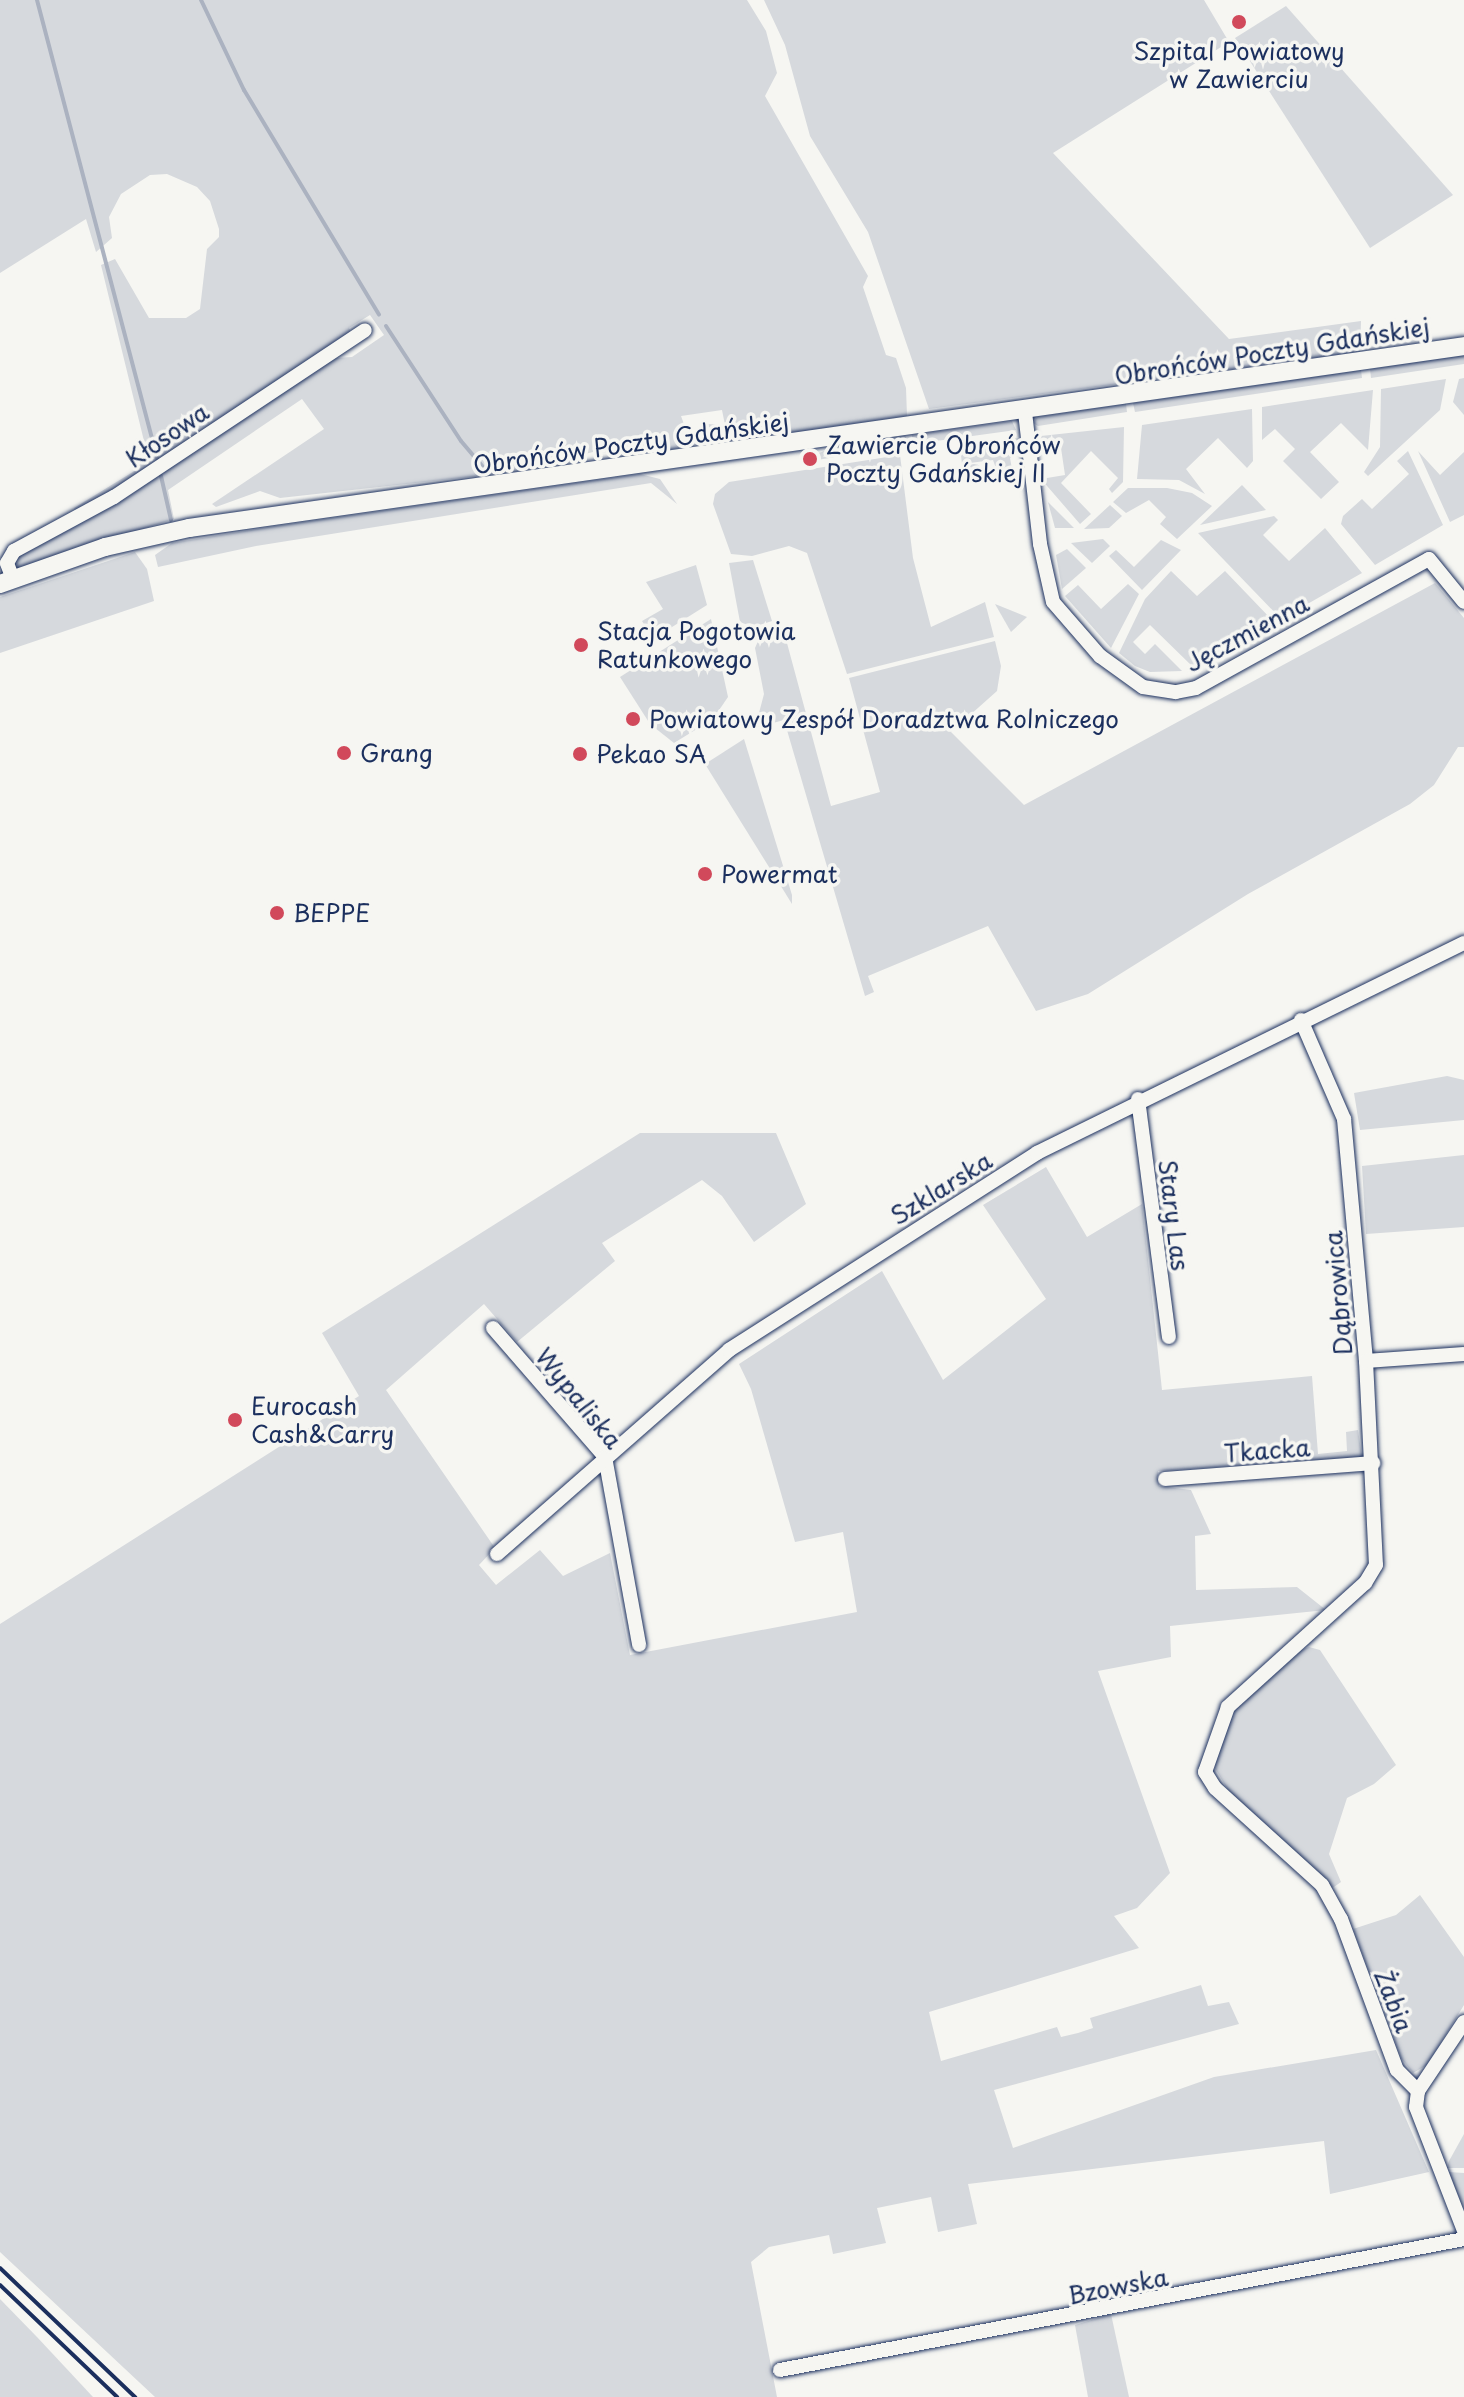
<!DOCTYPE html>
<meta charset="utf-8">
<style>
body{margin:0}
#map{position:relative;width:1464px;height:2397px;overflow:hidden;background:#f6f6f2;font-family:"Playpen Sans",sans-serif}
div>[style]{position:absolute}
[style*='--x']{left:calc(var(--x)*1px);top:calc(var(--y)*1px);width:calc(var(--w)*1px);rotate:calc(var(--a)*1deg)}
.green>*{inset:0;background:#d6d9dd}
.round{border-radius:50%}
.stream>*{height:4px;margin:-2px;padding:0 2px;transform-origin:2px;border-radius:2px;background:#abb2c0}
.roads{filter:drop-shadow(0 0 2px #1b2f5e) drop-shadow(0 0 2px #1b2f5e)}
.minor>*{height:14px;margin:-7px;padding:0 7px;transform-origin:7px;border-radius:7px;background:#f6f6f2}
.tertiary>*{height:18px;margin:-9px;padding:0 9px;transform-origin:9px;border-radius:9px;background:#f6f6f2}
.rail>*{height:4px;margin:-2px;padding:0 2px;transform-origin:2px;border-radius:2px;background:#1b2f5e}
.dots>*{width:22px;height:22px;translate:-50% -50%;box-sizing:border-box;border:4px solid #f6f6f2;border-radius:50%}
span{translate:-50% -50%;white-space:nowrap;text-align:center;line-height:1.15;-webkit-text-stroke:7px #f6f6f2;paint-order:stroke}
.poi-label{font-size:24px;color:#1b2f5e}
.left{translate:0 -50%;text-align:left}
.street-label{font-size:24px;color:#1b2f5e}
</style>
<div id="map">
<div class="green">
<i style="clip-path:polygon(0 0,747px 0,766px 31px,777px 73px,765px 96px,868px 276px,863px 287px,886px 355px,896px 358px,906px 388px,907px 416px,704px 446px,707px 424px,725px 425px,722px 410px,681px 416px,692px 446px,648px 453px,593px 452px,514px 472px,280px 498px,260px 491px,216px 507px,212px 504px,324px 429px,302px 399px,168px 490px,174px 519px,18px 568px,15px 557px,336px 358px,352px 357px,384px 335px,370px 315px,349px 328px,352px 334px,108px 497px,76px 511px,74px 508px,136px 470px,144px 441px,101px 265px,115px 259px,149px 318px,186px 318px,200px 309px,207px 249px,219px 237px,219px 229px,210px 201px,197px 187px,167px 174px,150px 175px,121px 194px,109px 217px,112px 238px,96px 252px,86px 219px,0 273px)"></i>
<i style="clip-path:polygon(764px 0,1204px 0,1229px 42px,1053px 153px,1229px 339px,1361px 321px,1360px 352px,929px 409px,868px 232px,810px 136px,785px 45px)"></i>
<i style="clip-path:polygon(1286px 6px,1453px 195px,1370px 248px,1235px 38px)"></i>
<i style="clip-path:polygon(1464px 355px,1464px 364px,1371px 378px,1370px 369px)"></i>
<i style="clip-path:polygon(1361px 370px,1362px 378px,1135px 412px,1133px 403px)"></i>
<i style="clip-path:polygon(1464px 378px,1464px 415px,1453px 402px,1459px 379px)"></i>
<i style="clip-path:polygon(1446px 379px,1440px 410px,1368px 476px,1364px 472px,1380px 447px,1381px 389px)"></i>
<i style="clip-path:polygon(1373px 390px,1368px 450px,1341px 423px,1310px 452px,1339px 482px,1321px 499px,1283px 461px,1295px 449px,1275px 429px,1262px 440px,1262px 407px)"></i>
<i style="clip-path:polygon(1126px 404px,1127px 412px,1038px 426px,1033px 423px,1037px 417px)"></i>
<i style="clip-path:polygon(1252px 409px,1253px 461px,1247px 468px,1218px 438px,1186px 469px,1205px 494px,1179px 480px,1137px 479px,1142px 425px)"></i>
<i style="clip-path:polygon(1012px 421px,1016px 430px,914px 444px,912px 439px,912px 435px)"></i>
<i style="clip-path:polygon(1124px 427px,1123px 482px,1112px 493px,1109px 489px,1118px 478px,1091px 451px,1061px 483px,1091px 514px,1080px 524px,1041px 479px,1065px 475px,1061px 448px,1043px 451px,1041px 436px)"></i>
<i style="clip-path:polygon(905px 435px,908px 445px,817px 460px,816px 454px,836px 447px)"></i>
<i style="clip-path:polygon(1018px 438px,1019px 450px,1010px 458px,1013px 475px,999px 477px,993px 460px,962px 464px,960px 447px)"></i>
<i style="clip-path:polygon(1408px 451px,1443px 525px,1375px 565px,1341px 524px,1343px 516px,1362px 499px,1372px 509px,1409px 474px,1397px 461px)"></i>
<i style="clip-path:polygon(1418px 451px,1440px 475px,1464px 452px,1464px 515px,1450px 522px)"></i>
<i style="clip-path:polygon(900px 455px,913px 558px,931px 627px,985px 602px,994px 637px,847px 674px,807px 553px,789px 546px,752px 556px,731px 554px,713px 504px,715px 494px,729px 482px)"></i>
<i class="round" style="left:964px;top:464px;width:20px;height:20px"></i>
<i style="clip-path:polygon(640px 474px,660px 479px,677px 504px,651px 483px,256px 546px,158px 567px,155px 555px,172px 543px,269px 527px)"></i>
<i style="clip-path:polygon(1242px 485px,1266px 510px,1200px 525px)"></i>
<i style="clip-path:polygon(1128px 488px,1167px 488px,1192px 493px,1212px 506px,1177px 539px,1160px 524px,1166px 517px,1149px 500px,1126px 513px,1113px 502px)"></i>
<i style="clip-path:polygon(1048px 502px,1074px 528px,1055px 528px)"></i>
<i style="clip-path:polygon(1110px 505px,1122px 516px,1109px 528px,1084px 529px)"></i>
<i style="clip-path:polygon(1274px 516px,1278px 520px,1263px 535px,1289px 561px,1325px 528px,1362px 573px,1281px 619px,1198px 533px)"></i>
<i style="clip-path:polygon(1103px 539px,1110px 546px,1092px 563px,1071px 543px)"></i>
<i style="clip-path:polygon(1161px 540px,1181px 550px,1142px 590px,1109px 556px,1116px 550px,1134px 567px)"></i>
<i style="clip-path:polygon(1067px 549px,1086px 568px,1062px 589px,1056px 555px)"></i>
<i style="clip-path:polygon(135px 552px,147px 569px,154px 601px,0 653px,0 597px)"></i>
<i style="clip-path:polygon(753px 560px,772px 621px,753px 627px,740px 622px,729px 563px)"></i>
<i style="clip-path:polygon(696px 565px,707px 605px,653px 639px,642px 621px,663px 609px,646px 582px)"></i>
<i style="clip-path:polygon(1171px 571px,1197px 596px,1225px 571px,1275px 623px,1193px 667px,1150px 625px,1133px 642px,1145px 654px,1155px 644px,1182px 671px,1150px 672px,1135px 666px,1119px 653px,1145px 599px)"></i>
<i style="clip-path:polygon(1435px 583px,1464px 618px,1464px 747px,1458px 747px,1434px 785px,1410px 804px,1248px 894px,1088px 994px,1036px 1011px,988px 926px,868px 976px,874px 992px,865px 996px,784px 720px,755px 728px,764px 694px,755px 648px,759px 639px,784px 632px,831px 806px,880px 792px,849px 678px,995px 641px,1001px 666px,997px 691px,951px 732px,1024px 805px)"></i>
<i style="clip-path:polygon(1128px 584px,1139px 594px,1111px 648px,1065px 596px,1078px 585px,1101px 609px)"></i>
<i style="clip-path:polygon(995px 604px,1027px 617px,1011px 632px)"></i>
<i style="clip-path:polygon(711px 619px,728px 697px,713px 719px,674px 743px,650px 724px,620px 677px)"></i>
<i style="clip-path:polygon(744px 739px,792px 895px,792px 904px,705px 764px)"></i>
<i style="clip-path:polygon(1447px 1076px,1464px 1080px,1464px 1120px,1360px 1130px,1354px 1093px)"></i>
<i style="clip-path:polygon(640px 1133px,776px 1133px,806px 1204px,754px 1242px,722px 1196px,702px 1180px,602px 1243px,615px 1261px,517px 1342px,484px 1304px,386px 1390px,495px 1548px,479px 1565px,496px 1585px,540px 1550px,563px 1576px,610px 1553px,630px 1655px,857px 1612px,843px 1532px,795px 1542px,751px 1389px,739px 1364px,882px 1271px,943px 1380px,1046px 1299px,983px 1205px,1046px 1167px,1087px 1237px,1142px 1204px,1162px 1390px,1312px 1376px,1318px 1454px,1347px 1451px,1346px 1432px,1358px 1430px,1362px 1457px,1158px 1471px,1159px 1486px,1191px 1490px,1211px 1534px,1195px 1536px,1196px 1590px,1297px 1587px,1326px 1610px,1170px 1626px,1171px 1657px,1098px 1671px,1170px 1873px,1137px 1908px,1114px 1916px,1139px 1948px,929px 2012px,941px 2061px,1057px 2027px,1061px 2037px,1078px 2033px,1093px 2028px,1090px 2018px,1201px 1985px,1208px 2006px,1229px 2002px,1239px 2024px,994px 2090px,1013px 2148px,1214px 2077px,1376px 2050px,1429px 2172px,1330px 2194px,1324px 2141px,968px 2184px,977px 2224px,938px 2232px,931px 2197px,877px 2208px,886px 2243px,833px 2254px,829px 2235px,769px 2247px,751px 2262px,777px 2397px,155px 2397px,0 2252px,0 1624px,359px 1396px,322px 1333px)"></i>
<i style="clip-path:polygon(1464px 1155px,1464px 1227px,1366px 1234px,1362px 1166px)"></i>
<i style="clip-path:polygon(1309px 1647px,1320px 1650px,1396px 1765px,1374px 1784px,1347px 1798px,1329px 1854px,1341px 1882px,1331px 1889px,1228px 1790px,1215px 1768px,1215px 1755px,1237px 1706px,1293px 1653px)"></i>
<i style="clip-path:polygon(1420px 1895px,1464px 1957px,1464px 2005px,1427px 2065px,1413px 2073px,1401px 2058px,1353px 1929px,1396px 1915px)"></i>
<i style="clip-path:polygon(1464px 2134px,1464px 2168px,1447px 2168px,1449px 2161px)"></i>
<i style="clip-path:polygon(1449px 2172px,1464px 2173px,1464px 2210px)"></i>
<i style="clip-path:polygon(0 2299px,37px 2337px,93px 2397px,0 2397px)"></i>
<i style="clip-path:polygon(1111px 2314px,1129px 2397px,1088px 2397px,1075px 2325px)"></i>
</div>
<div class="stream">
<i style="--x:37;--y:0;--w:474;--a:75.3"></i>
<i style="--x:201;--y:0;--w:100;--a:64.5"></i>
<i style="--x:244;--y:90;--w:262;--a:59"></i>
<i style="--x:386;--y:326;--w:137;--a:56.9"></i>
<i style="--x:461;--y:441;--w:42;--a:49.8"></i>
<i style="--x:161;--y:476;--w:45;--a:77.2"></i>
</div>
<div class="roads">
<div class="minor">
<i style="--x:1025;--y:412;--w:133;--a:83.5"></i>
<i style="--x:1040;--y:544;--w:59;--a:77.4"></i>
<i style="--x:1053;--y:602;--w:72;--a:49"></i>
<i style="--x:1100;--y:656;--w:53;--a:35.8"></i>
<i style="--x:1143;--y:687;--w:33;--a:9"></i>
<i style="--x:1176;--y:692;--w:20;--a:-11"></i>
<i style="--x:1196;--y:688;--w:266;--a:-29"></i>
<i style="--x:1429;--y:559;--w:55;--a:50.9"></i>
<i style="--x:13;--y:579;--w:17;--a:-111"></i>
<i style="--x:7;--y:563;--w:14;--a:-60"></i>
<i style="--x:14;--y:551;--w:114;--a:-28.4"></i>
<i style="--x:114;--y:497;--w:301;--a:-33.6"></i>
<i style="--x:1301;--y:1020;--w:108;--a:66.5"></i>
<i style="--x:1344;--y:1119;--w:243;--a:84.8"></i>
<i style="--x:1366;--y:1361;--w:204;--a:87.2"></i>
<i style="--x:1376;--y:1565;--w:21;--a:121"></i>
<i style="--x:1365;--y:1583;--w:185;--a:137.9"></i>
<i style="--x:1228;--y:1707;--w:69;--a:109.5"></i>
<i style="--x:1205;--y:1772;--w:19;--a:58"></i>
<i style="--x:1215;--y:1788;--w:144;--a:42.2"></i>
<i style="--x:1322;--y:1885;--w:39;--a:61"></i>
<i style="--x:1341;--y:1919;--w:161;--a:69.7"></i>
<i style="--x:1397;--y:2070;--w:30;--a:45"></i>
<i style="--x:1138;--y:1099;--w:240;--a:82.6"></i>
<i style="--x:493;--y:1328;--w:171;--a:49"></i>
<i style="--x:605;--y:1457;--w:191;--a:79.7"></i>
<i style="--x:1366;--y:1361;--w:98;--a:-4.1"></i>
<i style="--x:1165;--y:1479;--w:209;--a:-4.4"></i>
<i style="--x:497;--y:1554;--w:309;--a:-41.3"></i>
<i style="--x:729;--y:1350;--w:366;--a:-32.6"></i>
<i style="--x:1037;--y:1153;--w:476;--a:-26.2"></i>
<i style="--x:1464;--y:2022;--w:83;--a:123.7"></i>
<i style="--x:1418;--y:2091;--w:16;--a:97"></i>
<i style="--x:1416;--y:2107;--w:133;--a:68.8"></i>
<i style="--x:780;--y:2370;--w:696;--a:-10.84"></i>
</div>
<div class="tertiary">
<i style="--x:0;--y:584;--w:111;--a:-19.4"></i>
<i style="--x:105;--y:547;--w:86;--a:-12.7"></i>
<i style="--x:189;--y:528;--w:1288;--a:-8.12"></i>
</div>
</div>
<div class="rail">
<i style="--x:0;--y:2268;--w:187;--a:43.7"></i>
<i style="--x:0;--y:2285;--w:162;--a:43.7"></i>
</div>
<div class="dots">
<i style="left:1239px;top:22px;background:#d1495b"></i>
<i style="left:810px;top:459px;background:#d1495b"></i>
<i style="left:581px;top:645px;background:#d1495b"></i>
<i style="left:633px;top:719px;background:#d1495b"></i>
<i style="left:344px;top:753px;background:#d1495b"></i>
<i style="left:580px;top:754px;background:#d1495b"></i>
<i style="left:705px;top:874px;background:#d1495b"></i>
<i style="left:277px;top:913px;background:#d1495b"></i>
<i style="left:235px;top:1420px;background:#d1495b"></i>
</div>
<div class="poi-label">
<span style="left:1239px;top:65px">Szpital Powiatowy<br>w Zawierciu</span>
<span class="left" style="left:826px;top:459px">Zawiercie Obrońców<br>Poczty Gdańskiej II</span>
<span class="left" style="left:597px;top:645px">Stacja Pogotowia<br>Ratunkowego</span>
<span class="left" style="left:649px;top:719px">Powiatowy Zespół Doradztwa Rolniczego</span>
<span class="left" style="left:360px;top:753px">Grang</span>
<span class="left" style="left:596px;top:754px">Pekao SA</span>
<span class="left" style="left:721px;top:874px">Powermat</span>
<span class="left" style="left:293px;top:913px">BEPPE</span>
<span class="left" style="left:251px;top:1420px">Eurocash<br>Cash&amp;Carry</span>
</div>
<div class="street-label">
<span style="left:1272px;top:351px;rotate:-9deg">Obrońców Poczty Gdańskiej</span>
<span style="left:167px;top:435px;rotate:-34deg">Kłosowa</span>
<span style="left:631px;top:443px;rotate:-8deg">Obrońców Poczty Gdańskiej</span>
<span style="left:1247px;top:633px;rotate:-28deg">Jęczmienna</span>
<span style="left:941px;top:1188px;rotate:-32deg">Szklarska</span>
<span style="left:1174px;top:1215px;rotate:83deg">Stary Las</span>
<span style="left:1338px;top:1293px;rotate:-95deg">Dąbrowica</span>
<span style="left:579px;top:1398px;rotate:51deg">Wypaliska</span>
<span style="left:1267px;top:1450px;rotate:-4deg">Tkacka</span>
<span style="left:1394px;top:2001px;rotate:69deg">Żabia</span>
<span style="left:1118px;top:2286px;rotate:-11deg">Bzowska</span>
</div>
</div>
